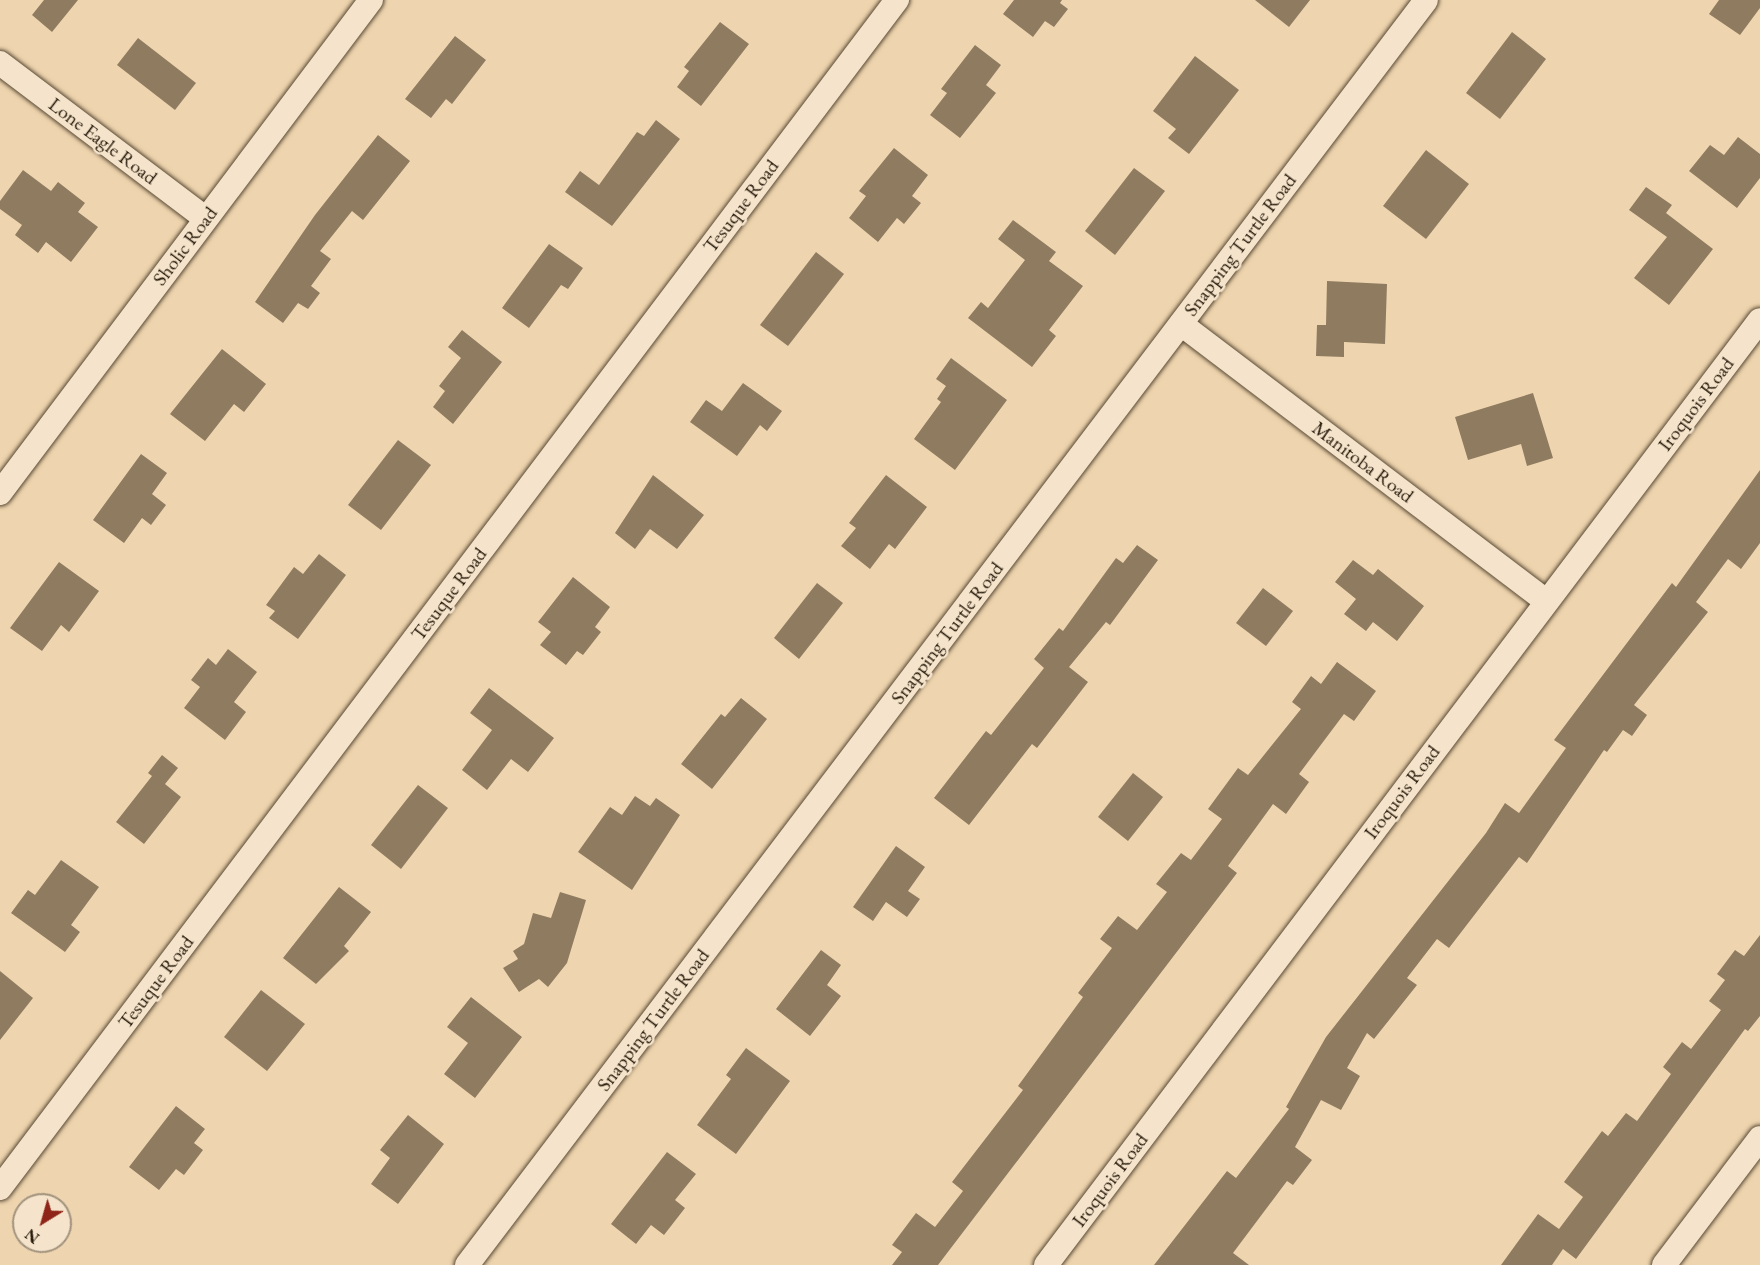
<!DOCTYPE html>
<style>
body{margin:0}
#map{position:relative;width:1760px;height:1265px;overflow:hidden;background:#efd5af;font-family:"EB Garamond",serif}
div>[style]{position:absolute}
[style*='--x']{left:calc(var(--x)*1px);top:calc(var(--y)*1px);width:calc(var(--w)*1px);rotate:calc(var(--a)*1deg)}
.building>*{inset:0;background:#8f7b60}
.roads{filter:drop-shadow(0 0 2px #584934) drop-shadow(0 0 2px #584934)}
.minor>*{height:24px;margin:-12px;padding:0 12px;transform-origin:12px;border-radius:12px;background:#f5e4cb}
span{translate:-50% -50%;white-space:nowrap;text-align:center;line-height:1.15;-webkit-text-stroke:5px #f5e4cb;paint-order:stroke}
.street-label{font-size:20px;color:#261a0b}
.north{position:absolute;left:12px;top:1193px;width:60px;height:60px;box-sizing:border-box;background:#f5e4cb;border:2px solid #a2937e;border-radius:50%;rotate:217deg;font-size:16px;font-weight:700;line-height:24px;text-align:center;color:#261a0b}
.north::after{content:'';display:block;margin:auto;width:21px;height:27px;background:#8f2418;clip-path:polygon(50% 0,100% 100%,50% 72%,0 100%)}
</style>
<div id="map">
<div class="building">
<i style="clip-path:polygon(44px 0,78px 0,52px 32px,32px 15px)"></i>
<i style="clip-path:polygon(1014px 0,1062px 0,1060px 3px,1068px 9px,1054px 27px,1045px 21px,1033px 37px,1003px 14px)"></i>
<i style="clip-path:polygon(1255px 0,1310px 0,1289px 27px)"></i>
<i style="clip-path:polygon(1719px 0,1760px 0,1760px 8px,1740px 35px,1709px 14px)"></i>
<i style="clip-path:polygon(720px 22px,749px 44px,701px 106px,677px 87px,689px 71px,684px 67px)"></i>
<i style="clip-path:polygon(1512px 32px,1546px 59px,1500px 119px,1466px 93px)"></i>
<i style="clip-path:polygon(455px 36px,486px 60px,452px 104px,446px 99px,431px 118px,405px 99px)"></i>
<i style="clip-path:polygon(138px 38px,196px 83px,175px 110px,117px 65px)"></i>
<i style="clip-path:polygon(975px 45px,1001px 65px,986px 85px,996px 93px,960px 138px,930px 115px,947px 93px,941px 89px)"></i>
<i style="clip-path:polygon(1195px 56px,1239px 90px,1189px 154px,1168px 138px,1176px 129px,1153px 111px)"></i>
<i style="clip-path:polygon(656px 120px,680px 139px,612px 226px,565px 192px,580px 171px,599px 185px,637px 132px,644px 136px)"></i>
<i style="clip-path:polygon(378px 135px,410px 161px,363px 220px,352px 211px,320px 251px,331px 259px,311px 286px,320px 293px,308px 309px,298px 303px,283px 323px,255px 302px,315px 215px)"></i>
<i style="clip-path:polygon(1738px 137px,1760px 154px,1760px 178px,1737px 208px,1689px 171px,1710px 145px,1724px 155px)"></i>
<i style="clip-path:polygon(894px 148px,928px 175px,912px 196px,921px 203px,904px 224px,897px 218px,878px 242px,849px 218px,866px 196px,859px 191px)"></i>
<i style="clip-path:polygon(1426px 150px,1469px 184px,1426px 239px,1383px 206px)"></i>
<i style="clip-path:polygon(1134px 168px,1165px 191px,1115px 255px,1085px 231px)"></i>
<i style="clip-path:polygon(23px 170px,51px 191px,58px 182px,85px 203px,78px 212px,98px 227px,71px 262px,46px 242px,38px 253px,15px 235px,22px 225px,0 209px,0 201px)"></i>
<i style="clip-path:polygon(1646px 187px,1672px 205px,1666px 213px,1713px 249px,1669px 305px,1634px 278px,1667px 237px,1629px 210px)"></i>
<i style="clip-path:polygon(1013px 220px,1056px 252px,1049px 261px,1083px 286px,1049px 330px,1056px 336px,1032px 367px,968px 318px,981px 302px,988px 308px,1025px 260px,998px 239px)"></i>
<i style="clip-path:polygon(549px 244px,583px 268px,568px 289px,561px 285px,529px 328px,502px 308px)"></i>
<i style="clip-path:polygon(816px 252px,844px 274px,788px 346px,760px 325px)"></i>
<i style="clip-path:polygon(1327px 281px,1387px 284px,1385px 344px,1344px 342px,1344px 357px,1316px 356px,1317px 325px,1326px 325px)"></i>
<i style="clip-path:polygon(462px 330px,502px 362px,453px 424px,433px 407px,445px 391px,439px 386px,461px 358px,448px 347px)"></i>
<i style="clip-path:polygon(222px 349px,266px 384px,244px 412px,234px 404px,205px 441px,170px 414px)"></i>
<i style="clip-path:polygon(951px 358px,1007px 400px,955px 470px,914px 439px,941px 402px,937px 399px,946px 386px,936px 379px)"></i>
<i style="clip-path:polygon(743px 383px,782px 411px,767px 431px,760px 425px,737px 456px,690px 422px,706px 400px,722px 411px)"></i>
<i style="clip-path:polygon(1533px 393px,1553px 458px,1527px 466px,1521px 444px,1468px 460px,1455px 417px)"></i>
<i style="clip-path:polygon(398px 440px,431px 465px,381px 530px,348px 505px)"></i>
<i style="clip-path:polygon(141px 454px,167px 473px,152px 494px,166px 505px,151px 525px,142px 518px,124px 543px,93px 520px)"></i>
<i style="clip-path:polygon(1760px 470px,1760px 543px,1741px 569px,1728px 559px,1696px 602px,1708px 612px,1634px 705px,1647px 715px,1632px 736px,1623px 730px,1607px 752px,1604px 750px,1527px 863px,1519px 857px,1449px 948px,1437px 939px,1407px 978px,1417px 985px,1374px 1039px,1367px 1033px,1347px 1068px,1360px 1076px,1341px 1110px,1321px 1100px,1295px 1147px,1312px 1160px,1293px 1185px,1287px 1181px,1233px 1253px,1249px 1265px,1154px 1265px,1227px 1171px,1236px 1178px,1289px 1109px,1286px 1107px,1326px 1037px,1486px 833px,1505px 803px,1519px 813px,1566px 748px,1554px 740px,1672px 583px,1676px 587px)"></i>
<i style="clip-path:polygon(653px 475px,704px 515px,677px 549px,650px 529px,635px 549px,615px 533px)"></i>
<i style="clip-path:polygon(886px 475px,927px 507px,895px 549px,889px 544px,870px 569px,841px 546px,856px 528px,849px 523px)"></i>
<i style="clip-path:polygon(1137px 545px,1158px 560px,1110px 625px,1106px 622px,1069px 667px,1088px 682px,1037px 748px,1032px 744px,969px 825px,934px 798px,986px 731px,991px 735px,1044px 668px,1034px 659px,1059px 628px,1063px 631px,1116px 558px,1123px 563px)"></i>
<i style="clip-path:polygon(319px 554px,346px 575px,298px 639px,269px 618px,275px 611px,266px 605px,294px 567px,303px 574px)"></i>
<i style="clip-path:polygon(1353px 560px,1373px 575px,1378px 569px,1424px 606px,1397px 641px,1373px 622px,1366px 631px,1344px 614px,1356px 599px,1335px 582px)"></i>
<i style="clip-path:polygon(59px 562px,99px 591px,69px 632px,61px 625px,42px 651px,10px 628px)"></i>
<i style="clip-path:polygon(573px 577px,610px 607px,595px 627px,601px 632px,583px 655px,577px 651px,566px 665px,540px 645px,551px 632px,538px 622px)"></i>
<i style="clip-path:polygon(817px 583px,843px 603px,799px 659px,774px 638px)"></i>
<i style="clip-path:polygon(1263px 588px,1293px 611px,1266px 646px,1236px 623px)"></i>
<i style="clip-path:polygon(228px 649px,257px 672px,234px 702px,246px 712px,225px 740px,184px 708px,200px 687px,191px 680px,208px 658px,216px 665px)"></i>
<i style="clip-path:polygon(1337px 662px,1376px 691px,1354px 721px,1344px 714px,1299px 774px,1309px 782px,1286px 814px,1273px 804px,1228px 866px,1237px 873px,938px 1265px,892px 1265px,902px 1252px,892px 1245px,916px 1213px,935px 1227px,963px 1191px,952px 1182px,1023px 1090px,1018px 1086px,1083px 997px,1078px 993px,1112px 948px,1100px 939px,1118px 916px,1137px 930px,1167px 892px,1156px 884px,1181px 853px,1191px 860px,1222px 819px,1208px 809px,1238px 768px,1248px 775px,1301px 709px,1292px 702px,1311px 676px,1321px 684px)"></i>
<i style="clip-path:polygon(489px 688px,554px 738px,528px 772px,511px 759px,487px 790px,462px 770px,492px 730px,470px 713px)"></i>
<i style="clip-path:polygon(741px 698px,767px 719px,712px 789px,681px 764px,721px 714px,725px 717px)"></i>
<i style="clip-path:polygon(162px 755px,178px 768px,165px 784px,181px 797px,144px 844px,116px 822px,152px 776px,148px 773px)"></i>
<i style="clip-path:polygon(1133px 773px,1163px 797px,1128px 841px,1098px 817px)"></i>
<i style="clip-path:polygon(418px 785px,448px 808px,401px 869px,371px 845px)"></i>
<i style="clip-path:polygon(635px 796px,650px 806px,656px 798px,680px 815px,632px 890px,578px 852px,610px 807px,622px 815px)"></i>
<i style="clip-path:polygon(896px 846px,925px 867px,908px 891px,920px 899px,907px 917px,886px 902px,873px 921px,853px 907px)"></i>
<i style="clip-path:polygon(61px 860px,99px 887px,71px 925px,80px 932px,65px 952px,11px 913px,28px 890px,35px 895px)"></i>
<i style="clip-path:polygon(339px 887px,371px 912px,344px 946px,349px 951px,316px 984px,283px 958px)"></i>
<i style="clip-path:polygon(560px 892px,586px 900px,567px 963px,548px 987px,539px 979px,519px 992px,503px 968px,518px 959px,513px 951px,524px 944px,533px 913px,551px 918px)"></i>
<i style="clip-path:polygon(1760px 935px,1760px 1016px,1748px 1031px,1745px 1029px,1576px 1259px,1563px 1249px,1552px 1265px,1501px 1265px,1538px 1214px,1559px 1229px,1583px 1197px,1564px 1182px,1602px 1131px,1608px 1136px,1626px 1113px,1637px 1121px,1671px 1074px,1663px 1067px,1682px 1042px,1691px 1049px,1721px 1010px,1709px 1001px,1725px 980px,1717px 974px,1735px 950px,1744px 956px)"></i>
<i style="clip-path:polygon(821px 950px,841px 965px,827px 985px,841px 996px,810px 1036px,776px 1009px)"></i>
<i style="clip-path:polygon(0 971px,33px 998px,0 1040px)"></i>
<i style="clip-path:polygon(261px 990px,305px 1024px,267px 1071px,224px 1037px)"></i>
<i style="clip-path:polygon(471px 997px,522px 1037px,475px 1098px,444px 1074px,468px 1043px,447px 1027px)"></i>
<i style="clip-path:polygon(746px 1048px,790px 1081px,736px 1154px,697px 1125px,731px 1079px,726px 1075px)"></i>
<i style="clip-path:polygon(176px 1106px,205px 1129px,194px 1143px,203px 1150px,184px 1175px,176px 1169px,159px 1190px,129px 1167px)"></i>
<i style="clip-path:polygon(408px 1115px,444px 1144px,398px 1204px,371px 1184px,390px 1158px,380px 1150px)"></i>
<i style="clip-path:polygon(667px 1152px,696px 1174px,675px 1200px,685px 1208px,664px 1235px,651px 1225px,636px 1244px,611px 1224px)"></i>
</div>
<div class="roads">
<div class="minor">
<i style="--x:0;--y:63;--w:258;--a:37.1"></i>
<i style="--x:1181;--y:324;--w:458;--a:37.2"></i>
<i style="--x:0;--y:493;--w:617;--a:-53.04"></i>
<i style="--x:0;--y:1188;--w:1489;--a:-52.95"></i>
<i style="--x:467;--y:1265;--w:1587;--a:-52.83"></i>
<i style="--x:1046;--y:1265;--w:1184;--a:-52.93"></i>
<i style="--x:1664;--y:1265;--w:159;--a:-52.9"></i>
</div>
</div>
<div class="street-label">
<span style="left:103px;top:141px;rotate:37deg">Lone Eagle Road</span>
<span style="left:741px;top:206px;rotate:-53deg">Tesuque Road</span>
<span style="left:1240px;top:245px;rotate:-53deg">Snapping Turtle Road</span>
<span style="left:185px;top:246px;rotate:-53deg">Sholic Road</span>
<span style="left:1696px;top:404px;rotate:-53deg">Iroquois Road</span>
<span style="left:1363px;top:462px;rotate:37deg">Manitoba Road</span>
<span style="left:449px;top:594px;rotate:-53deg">Tesuque Road</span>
<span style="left:947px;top:633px;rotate:-53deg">Snapping Turtle Road</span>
<span style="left:1402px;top:792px;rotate:-53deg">Iroquois Road</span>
<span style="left:156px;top:982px;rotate:-53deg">Tesuque Road</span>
<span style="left:653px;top:1020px;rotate:-53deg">Snapping Turtle Road</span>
<span style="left:1110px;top:1180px;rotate:-53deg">Iroquois Road</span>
</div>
<div class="north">N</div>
</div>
